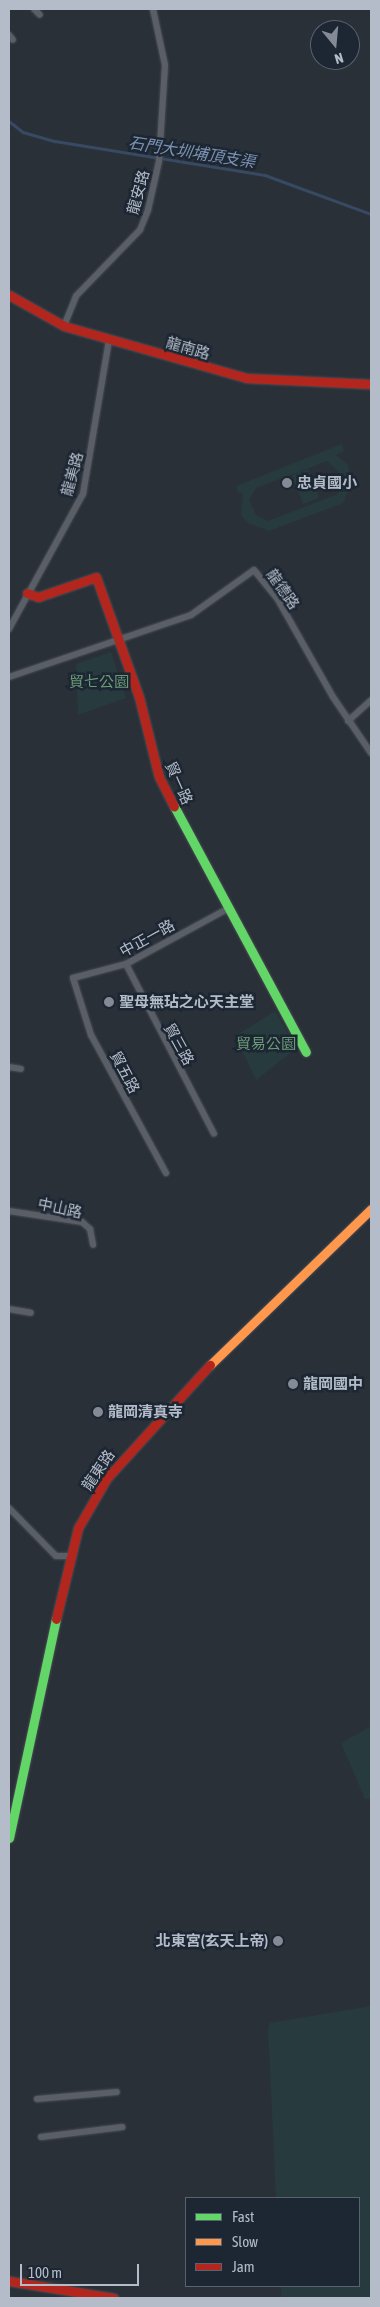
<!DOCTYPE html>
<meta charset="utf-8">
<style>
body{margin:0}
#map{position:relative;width:380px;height:2307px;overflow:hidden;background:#2a3038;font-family:"Asap Condensed","Noto Sans TC",sans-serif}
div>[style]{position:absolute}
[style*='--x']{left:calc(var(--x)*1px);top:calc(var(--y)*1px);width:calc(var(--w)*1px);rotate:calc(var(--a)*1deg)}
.green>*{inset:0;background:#273a3e}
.stream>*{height:2.5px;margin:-1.25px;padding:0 1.25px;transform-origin:1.25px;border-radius:1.25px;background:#384963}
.roads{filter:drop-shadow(0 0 1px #484c53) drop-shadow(0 0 1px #484c53)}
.street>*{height:6px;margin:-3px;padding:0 3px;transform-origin:3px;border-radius:3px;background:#5a5e66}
.fast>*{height:9px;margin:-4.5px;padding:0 4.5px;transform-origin:4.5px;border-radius:4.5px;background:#63d668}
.slow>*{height:9px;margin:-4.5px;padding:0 4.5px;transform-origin:4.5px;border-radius:4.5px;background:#ff974d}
.jam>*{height:9px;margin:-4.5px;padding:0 4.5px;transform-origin:4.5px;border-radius:4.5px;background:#b3261e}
.dots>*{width:14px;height:14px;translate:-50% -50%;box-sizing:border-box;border:2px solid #1d2633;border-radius:50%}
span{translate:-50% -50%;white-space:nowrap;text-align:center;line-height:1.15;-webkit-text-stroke:5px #1d2633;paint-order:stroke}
.street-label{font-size:15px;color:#b4bcc9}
.poi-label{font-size:15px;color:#b4bcc9;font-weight:700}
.left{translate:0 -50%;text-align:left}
.right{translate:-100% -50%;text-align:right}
.park-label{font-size:15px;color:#6b9a76}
.water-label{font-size:16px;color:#7c92b1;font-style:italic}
.frame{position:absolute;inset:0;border:10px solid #b4bcc9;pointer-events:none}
.legend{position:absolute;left:185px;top:2197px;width:175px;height:90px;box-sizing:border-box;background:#1d2633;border:1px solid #59626f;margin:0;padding:6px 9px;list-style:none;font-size:15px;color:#b4bcc9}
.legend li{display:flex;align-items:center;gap:10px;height:25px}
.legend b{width:25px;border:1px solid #59626f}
.north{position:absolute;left:310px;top:20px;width:50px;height:50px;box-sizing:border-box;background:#1d2633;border:1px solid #59626f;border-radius:50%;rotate:163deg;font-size:14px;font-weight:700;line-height:20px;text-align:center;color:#b4bcc9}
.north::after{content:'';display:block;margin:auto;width:18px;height:22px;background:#848b96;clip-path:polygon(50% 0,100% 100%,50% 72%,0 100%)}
.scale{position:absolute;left:20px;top:2264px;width:119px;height:22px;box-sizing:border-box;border:2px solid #b4bcc9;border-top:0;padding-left:6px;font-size:15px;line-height:18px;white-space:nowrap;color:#b4bcc9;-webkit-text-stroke:4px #1d2633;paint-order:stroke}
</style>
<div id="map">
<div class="green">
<i style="clip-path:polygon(evenodd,342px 444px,344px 451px,336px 455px,348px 465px,352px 482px,343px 503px,269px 531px,248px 523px,241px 515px,243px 492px,239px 494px,236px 486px,342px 444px,327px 461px,342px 475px,338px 494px,268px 521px,256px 515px,249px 500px,256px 488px,327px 461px)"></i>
<i style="clip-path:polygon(308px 469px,319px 498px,303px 504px,292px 475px)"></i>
<i style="clip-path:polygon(111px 652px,126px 698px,78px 715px,76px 664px)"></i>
<i style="clip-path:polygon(275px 1011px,297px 1048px,256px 1080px,235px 1036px)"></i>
<i style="clip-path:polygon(371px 1726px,371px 1799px,365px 1799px,341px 1743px)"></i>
<i style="clip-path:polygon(371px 2006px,371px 2298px,281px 2298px,281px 2286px,359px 2286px,359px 2198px,276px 2198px,268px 2029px,270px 2023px)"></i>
</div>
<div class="stream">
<i style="--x:9;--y:121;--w:18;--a:38"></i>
<i style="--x:23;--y:132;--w:33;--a:16"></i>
<i style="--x:55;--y:141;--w:213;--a:9.2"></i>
<i style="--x:265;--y:175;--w:113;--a:20.2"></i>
</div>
<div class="roads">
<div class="street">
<i style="--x:34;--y:9;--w:8;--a:45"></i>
<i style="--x:9;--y:35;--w:6;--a:51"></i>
<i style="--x:64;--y:326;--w:32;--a:-68"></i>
<i style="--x:76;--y:296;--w:92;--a:-45.9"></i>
<i style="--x:140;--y:230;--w:22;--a:-68"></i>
<i style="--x:148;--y:210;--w:50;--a:-77.3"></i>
<i style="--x:159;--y:161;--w:96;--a:-86.4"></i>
<i style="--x:165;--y:65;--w:57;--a:-102.1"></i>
<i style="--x:9;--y:629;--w:154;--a:-61.3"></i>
<i style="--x:83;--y:494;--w:156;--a:-80.4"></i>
<i style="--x:9;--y:677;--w:192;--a:-18.8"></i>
<i style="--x:191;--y:615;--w:77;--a:-35.5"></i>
<i style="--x:254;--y:570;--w:36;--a:51"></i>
<i style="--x:277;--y:598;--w:114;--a:60.5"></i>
<i style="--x:333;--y:697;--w:68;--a:55.8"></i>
<i style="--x:348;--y:721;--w:31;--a:-42"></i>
<i style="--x:126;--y:964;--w:191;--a:62.6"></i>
<i style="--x:9;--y:1067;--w:12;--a:9"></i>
<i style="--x:166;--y:1173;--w:157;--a:-118.5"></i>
<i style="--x:91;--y:1035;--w:60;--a:-107.5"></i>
<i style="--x:73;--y:978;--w:55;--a:-14.8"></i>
<i style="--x:126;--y:964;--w:117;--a:-28.5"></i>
<i style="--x:9;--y:1211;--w:74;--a:8.6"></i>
<i style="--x:82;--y:1222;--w:11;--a:41"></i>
<i style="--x:90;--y:1229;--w:16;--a:79"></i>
<i style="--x:9;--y:1309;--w:22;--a:10"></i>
<i style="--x:9;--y:1508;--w:67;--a:45.6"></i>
<i style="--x:56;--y:1556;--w:13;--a:0"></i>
<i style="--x:37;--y:2099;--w:80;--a:-5"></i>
<i style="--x:41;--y:2137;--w:82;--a:-7"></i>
</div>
<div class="fast">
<i style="--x:174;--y:806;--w:279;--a:61.8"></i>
<i style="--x:9;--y:1838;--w:224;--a:-77.9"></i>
</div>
<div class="slow">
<i style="--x:210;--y:1365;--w:224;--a:-44.1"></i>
</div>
<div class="jam">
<i style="--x:9;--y:295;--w:63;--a:29.4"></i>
<i style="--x:64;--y:326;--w:189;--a:15.9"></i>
<i style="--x:246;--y:378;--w:125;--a:2.7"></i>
<i style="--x:27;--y:593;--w:12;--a:20"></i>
<i style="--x:38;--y:597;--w:61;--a:-19"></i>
<i style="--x:96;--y:577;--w:127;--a:70.3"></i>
<i style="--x:139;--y:697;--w:82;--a:76"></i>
<i style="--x:159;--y:777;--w:33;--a:63"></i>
<i style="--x:56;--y:1619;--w:94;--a:-76.4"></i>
<i style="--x:78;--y:1528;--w:58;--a:-59.9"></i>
<i style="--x:107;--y:1478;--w:153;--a:-47.7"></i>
<i style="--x:9;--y:2281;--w:106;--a:9.2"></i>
</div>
</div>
<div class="dots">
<i style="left:287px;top:483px;background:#848b96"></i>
<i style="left:109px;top:1002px;background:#848b96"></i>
<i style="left:293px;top:1384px;background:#848b96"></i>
<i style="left:98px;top:1412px;background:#848b96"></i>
<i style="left:278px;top:1941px;background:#848b96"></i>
</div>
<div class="street-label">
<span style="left:138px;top:192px;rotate:-75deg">龍安路</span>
<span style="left:188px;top:348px;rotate:16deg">龍南路</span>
<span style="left:72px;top:474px;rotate:-75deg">龍美路</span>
<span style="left:283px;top:589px;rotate:55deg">龍德路</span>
<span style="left:179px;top:783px;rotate:66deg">貿一路</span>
<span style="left:147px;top:938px;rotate:-29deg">中正一路</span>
<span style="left:179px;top:1044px;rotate:61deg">貿三路</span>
<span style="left:125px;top:1072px;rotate:62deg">貿五路</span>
<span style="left:60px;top:1208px;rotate:12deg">中山路</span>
<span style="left:98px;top:1470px;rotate:-56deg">龍東路</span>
</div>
<div class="poi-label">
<span class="left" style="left:297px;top:483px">忠貞國小</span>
<span class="left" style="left:119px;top:1002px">聖母無玷之心天主堂</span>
<span class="left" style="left:303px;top:1384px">龍岡國中</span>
<span class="left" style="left:108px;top:1412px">龍岡清真寺</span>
<span class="right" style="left:268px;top:1941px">北東宮(玄天上帝)</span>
</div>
<div class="park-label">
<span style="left:99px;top:682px">貿七公園</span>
<span style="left:266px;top:1044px">貿易公園</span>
</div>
<div class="water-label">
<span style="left:192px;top:152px;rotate:9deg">石門大圳埔頂支渠</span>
</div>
<div class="frame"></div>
<ul class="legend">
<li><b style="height:6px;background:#63d668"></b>Fast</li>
<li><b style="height:6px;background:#ff974d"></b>Slow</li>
<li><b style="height:6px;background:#b3261e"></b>Jam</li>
</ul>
<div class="north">N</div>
<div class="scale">100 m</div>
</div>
